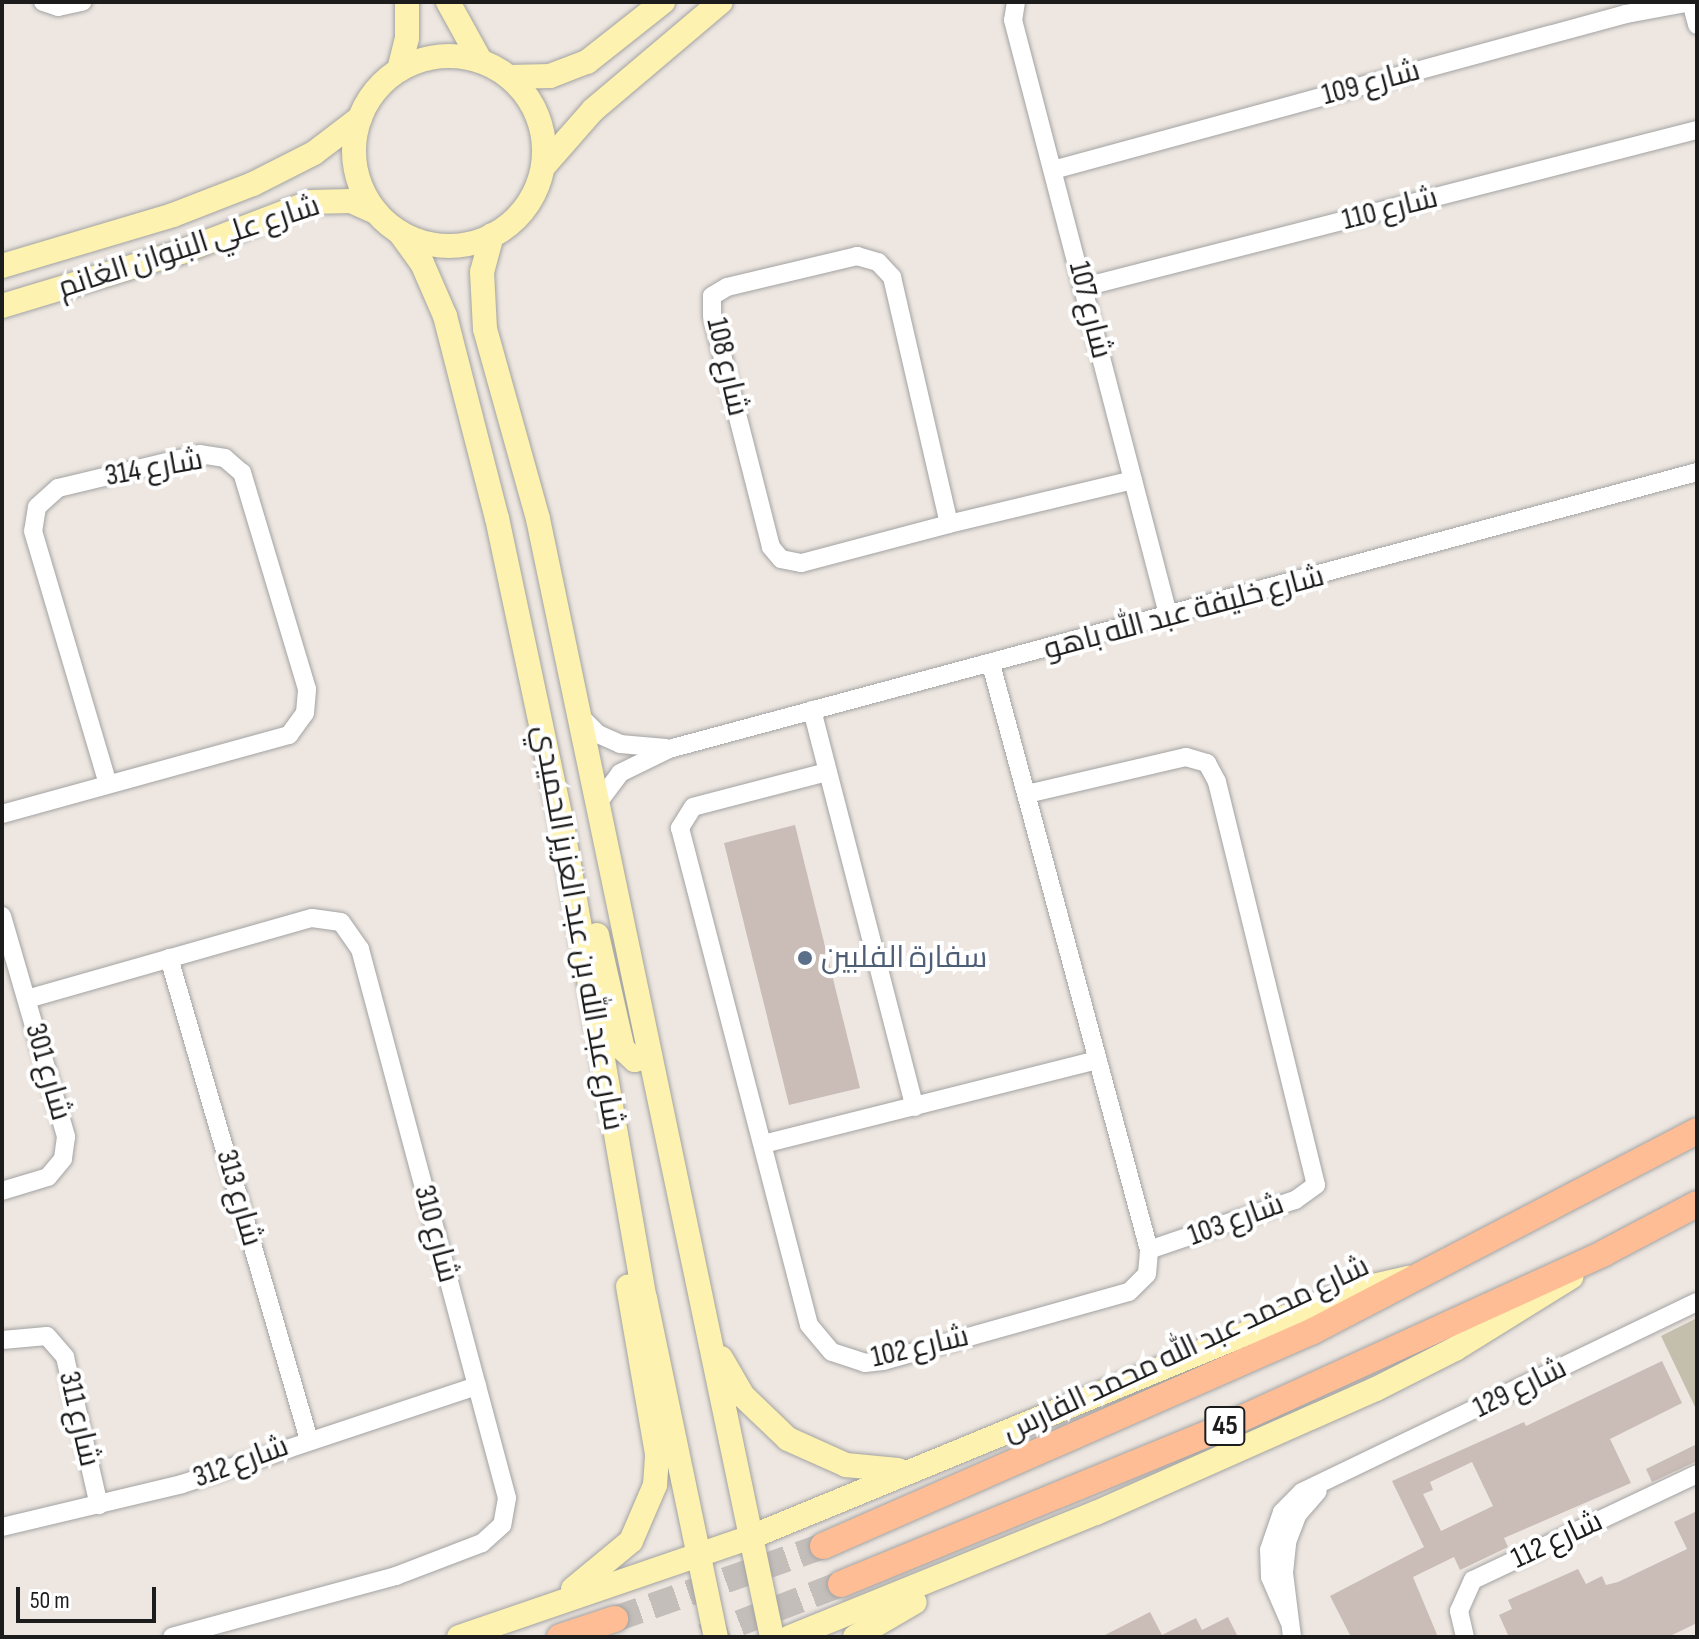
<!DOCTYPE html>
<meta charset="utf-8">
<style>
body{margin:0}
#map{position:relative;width:1699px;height:1639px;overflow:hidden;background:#eee7e1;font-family:"Sofia Sans Condensed",Cairo,sans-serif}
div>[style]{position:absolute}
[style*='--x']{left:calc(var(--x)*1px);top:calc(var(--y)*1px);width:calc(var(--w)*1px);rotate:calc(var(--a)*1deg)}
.construction>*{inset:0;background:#c3bfac}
.building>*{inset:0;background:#cabcb7}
.primary-tunnel>*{height:26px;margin-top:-13px;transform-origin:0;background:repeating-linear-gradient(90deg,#c4beba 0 26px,transparent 0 39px)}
.roads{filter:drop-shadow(0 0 2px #a3a3a3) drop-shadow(0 0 2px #a3a3a3)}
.street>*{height:18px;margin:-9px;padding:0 9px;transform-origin:9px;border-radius:9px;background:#fff}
.secondary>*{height:24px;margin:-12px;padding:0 12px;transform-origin:12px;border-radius:12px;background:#fdf2b0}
.secondary>.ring{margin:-12px;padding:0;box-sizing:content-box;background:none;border:24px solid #fdf2b0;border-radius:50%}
.primary>*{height:26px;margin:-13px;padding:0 13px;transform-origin:13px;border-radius:13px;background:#ffbd95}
.dots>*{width:22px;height:22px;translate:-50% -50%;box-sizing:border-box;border:4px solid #fff;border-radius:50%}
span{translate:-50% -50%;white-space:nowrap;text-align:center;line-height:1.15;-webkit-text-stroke:8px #fff;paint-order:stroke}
.shield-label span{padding:2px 6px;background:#fff;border:2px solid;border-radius:6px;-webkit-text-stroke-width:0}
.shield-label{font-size:28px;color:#1c1c1c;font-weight:700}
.street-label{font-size:30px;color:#1c1c1c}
.service-label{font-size:30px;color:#4e5e75}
.left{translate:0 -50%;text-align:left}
.frame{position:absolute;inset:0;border:4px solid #1c1c1c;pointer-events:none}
.scale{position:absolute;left:16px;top:1587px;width:140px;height:36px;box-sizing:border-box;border:4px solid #1c1c1c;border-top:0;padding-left:10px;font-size:24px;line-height:28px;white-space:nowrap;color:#1c1c1c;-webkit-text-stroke:6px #fff;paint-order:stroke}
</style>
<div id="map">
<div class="construction">
<i style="clip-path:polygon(1697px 1318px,1697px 1411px,1661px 1336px)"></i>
</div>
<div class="building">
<i style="clip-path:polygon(795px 825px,860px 1088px,789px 1105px,724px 843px)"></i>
<i style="clip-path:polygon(evenodd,1662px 1361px,1682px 1403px,1610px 1439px,1631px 1483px,1504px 1538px,1508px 1547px,1460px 1570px,1454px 1557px,1413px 1577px,1438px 1637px,1351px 1637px,1330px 1596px,1424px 1547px,1392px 1481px,1524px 1422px,1526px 1426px,1662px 1361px,1472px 1462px,1493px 1506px,1441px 1531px,1423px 1494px,1433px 1490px,1430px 1482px,1472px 1462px)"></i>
<i style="clip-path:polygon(1697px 1444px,1697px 1461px,1652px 1482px,1646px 1469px)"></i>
<i style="clip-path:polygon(1697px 1511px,1697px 1623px,1668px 1637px,1509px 1637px,1499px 1615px,1512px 1609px,1508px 1600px,1578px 1569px,1586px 1584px,1602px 1576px,1606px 1585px,1618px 1582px,1687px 1549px,1674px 1522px)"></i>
<i style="clip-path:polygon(1150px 1612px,1162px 1635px,1196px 1618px,1202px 1630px,1228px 1617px,1238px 1637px,1101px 1637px)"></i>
</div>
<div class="primary-tunnel">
<i style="--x:615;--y:1619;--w:220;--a:-19.3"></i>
<i style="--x:703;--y:1637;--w:148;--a:-21"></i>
</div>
<div class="roads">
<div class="street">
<i style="--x:43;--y:2;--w:16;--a:18"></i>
<i style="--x:58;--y:7;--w:25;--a:-12"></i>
<i style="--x:1016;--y:2;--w:18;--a:99"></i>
<i style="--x:1013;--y:20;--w:618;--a:75.38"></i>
<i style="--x:1691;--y:2;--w:24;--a:75"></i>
<i style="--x:1053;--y:170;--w:594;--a:-15.23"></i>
<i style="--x:1626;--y:14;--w:66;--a:-10.5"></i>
<i style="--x:1084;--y:287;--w:633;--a:-14.37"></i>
<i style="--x:949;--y:524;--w:153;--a:165.2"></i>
<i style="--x:801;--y:563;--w:20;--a:-169"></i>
<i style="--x:781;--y:559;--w:16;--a:-130"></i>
<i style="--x:771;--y:547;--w:238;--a:-104.3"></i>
<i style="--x:712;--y:316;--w:20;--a:-90"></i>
<i style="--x:712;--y:296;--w:17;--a:-31"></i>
<i style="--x:727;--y:287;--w:134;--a:-13.4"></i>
<i style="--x:857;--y:256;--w:22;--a:16"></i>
<i style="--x:878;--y:262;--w:21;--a:47"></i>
<i style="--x:892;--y:277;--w:253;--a:77"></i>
<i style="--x:949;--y:524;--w:189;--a:-13.4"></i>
<i style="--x:812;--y:710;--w:410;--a:75.5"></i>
<i style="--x:578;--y:714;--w:28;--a:45"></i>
<i style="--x:598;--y:734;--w:24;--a:24"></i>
<i style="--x:620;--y:744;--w:46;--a:5"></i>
<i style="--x:827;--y:772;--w:138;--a:165.4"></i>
<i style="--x:693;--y:807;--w:25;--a:122"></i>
<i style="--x:680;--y:828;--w:513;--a:75.45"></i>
<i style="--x:809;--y:1325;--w:35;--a:50"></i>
<i style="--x:832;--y:1352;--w:35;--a:18"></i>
<i style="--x:865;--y:1363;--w:18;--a:-6"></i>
<i style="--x:883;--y:1361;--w:255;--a:-15.7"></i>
<i style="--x:1129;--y:1292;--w:25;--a:-45"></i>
<i style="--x:1147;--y:1274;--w:24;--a:-85"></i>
<i style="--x:1149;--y:1250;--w:607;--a:-105.09"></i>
<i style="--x:1027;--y:794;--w:163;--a:-13.1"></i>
<i style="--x:1186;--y:757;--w:22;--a:16"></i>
<i style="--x:1207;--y:763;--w:21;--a:62"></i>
<i style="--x:1217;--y:782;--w:415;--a:76.2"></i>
<i style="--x:1316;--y:1185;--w:26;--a:144"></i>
<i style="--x:1295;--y:1200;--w:154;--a:161.1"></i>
<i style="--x:597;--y:804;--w:39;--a:-53"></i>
<i style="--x:620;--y:773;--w:55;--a:-26.1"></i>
<i style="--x:669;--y:749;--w:1065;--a:-15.08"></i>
<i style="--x:2;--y:814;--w:298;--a:-15.4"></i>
<i style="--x:289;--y:735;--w:27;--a:-54"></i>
<i style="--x:305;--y:713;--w:24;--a:-85"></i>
<i style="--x:307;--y:689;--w:226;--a:-106.7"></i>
<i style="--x:242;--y:473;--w:23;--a:-139"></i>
<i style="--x:225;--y:458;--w:25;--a:-171"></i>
<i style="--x:200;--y:454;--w:146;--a:166.5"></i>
<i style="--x:58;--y:488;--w:28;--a:138"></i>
<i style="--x:37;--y:507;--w:24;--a:99"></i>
<i style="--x:33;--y:531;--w:264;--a:73.5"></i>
<i style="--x:2;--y:916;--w:230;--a:73.8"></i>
<i style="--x:66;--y:1137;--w:22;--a:98"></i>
<i style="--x:63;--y:1159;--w:23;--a:130"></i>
<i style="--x:48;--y:1177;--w:48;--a:163.1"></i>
<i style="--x:169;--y:958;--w:500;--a:73.8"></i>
<i style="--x:27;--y:999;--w:296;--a:-15.9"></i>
<i style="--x:312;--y:918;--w:29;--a:8"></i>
<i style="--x:341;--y:922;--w:33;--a:55"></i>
<i style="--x:360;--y:949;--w:568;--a:75.01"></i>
<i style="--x:507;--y:1498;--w:27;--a:100"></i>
<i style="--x:502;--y:1525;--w:27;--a:138"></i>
<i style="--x:482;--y:1543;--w:92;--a:159"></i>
<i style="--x:396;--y:1576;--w:232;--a:164.8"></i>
<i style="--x:763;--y:1144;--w:345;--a:-14.1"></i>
<i style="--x:2;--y:1340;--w:45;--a:-5.1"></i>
<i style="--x:47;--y:1336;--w:28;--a:49"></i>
<i style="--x:65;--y:1357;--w:152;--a:77.1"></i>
<i style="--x:2;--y:1527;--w:185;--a:-13.4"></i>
<i style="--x:182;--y:1484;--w:311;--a:-18.4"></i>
<i style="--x:1289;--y:1621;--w:48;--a:-113.4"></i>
<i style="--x:1270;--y:1577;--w:27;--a:-92"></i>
<i style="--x:1269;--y:1550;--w:40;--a:-71.1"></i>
<i style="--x:1282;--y:1512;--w:28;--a:-45"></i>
<i style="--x:1302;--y:1492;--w:438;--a:-25.7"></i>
<i style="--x:1292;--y:1637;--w:64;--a:-97.1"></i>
<i style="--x:1284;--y:1573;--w:31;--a:-84"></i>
<i style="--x:1287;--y:1542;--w:30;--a:-69"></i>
<i style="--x:1298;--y:1514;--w:30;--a:-49"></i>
<i style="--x:1465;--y:1637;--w:27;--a:-103"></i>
<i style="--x:1459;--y:1611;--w:34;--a:-66"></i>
<i style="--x:1473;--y:1580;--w:248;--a:-25.3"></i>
</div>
<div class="secondary">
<i style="--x:448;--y:2;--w:66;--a:61.1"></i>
<i class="ring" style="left:354px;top:56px;width:166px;height:166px"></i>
<i style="--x:399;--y:70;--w:33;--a:-76"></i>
<i style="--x:407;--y:38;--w:36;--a:-90"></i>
<i style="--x:509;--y:77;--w:41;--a:-1.4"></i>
<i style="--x:550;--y:76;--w:40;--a:-21"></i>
<i style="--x:587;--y:62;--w:97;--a:-38.3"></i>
<i style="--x:543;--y:167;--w:76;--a:-48.7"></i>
<i style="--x:593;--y:110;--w:167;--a:-40.2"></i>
<i style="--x:400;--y:233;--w:37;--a:54"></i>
<i style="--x:422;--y:263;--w:58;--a:66.5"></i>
<i style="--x:445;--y:316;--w:209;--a:75.6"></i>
<i style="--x:497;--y:518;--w:308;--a:78"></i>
<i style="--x:561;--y:819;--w:486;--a:80.1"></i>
<i style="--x:645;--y:1298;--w:346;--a:78.2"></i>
<i style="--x:492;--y:235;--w:38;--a:105"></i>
<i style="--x:482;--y:272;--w:57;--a:87"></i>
<i style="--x:485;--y:329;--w:197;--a:74.4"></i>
<i style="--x:538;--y:519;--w:1142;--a:78.18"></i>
<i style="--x:2;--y:266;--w:178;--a:-16.6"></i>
<i style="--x:173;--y:215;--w:86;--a:-21.2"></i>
<i style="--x:253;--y:184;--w:68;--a:-26.9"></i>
<i style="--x:314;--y:153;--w:58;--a:-37.3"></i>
<i style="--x:2;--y:306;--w:187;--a:-16.8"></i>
<i style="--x:181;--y:252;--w:139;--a:-21"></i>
<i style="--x:311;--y:202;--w:40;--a:-1.4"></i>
<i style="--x:351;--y:201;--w:27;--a:24"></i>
<i style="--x:597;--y:935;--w:117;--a:77.2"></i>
<i style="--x:623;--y:1049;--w:16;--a:43"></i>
<i style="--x:635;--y:1060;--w:15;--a:-16"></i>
<i style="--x:721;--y:1358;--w:44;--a:59.9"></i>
<i style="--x:743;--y:1396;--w:62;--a:43.7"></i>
<i style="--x:788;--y:1439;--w:64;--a:24.1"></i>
<i style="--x:846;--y:1465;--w:52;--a:5.5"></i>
<i style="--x:573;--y:1589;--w:75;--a:-39.6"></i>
<i style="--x:631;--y:1541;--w:61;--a:-66.8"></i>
<i style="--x:655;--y:1485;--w:31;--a:-86"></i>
<i style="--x:657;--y:1454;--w:170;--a:-99.8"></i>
<i style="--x:459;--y:1637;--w:309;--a:-18.9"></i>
<i style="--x:751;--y:1537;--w:644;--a:-22.35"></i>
<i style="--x:1347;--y:1292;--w:63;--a:-12.9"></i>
<i style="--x:790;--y:1637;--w:330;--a:-22.1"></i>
<i style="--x:1096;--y:1513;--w:306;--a:-23.9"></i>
<i style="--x:1376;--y:1389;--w:89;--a:-26.9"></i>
<i style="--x:1455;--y:1349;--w:137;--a:-31.8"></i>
<i style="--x:855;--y:1637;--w:69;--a:-30.3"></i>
</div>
<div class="primary">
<i style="--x:823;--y:1546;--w:535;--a:-23.69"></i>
<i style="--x:1313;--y:1331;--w:433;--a:-27.5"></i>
<i style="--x:841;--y:1584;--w:413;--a:-22.3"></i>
<i style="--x:1223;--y:1427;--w:419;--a:-24.5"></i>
<i style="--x:1604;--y:1253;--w:105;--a:-27.8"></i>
<i style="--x:560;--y:1637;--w:58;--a:-18.1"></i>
</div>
</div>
<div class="dots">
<i style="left:805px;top:958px;background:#5c6f8a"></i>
</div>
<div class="shield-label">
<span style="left:1225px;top:1426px">45</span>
</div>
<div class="street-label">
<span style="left:1371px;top:83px;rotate:-15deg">شارع 109</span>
<span style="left:1390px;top:209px;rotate:-14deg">شارع 110</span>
<span style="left:189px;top:247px;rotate:-18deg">شارع علي البنوان الغانم</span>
<span style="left:1090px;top:310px;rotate:76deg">شارع 107</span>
<span style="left:727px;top:367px;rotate:77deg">شارع 108</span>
<span style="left:154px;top:468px;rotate:-10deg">شارع 314</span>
<span style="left:1184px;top:613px;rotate:-15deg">شارع خليفة عبد الله باهو</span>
<span style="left:578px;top:928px;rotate:80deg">شارع عبد الله بن عبد العزيز الحميدي</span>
<span style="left:48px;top:1072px;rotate:74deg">شارع 301</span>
<span style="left:239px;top:1198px;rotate:74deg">شارع 313</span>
<span style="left:1236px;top:1220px;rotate:-20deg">شارع 103</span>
<span style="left:436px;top:1234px;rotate:75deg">شارع 310</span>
<span style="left:920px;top:1347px;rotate:-13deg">شارع 102</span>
<span style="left:1186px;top:1349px;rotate:-25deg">شارع محمد عبد الله محمد الفارس</span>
<span style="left:1520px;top:1388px;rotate:-26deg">شارع 129</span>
<span style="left:79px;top:1419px;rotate:77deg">شارع 311</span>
<span style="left:241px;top:1462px;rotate:-20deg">شارع 312</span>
<span style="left:1557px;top:1540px;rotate:-25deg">شارع 112</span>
</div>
<div class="service-label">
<span class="left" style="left:821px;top:958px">سفارة الفلبين</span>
</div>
<div class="frame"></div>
<div class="scale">50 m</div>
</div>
